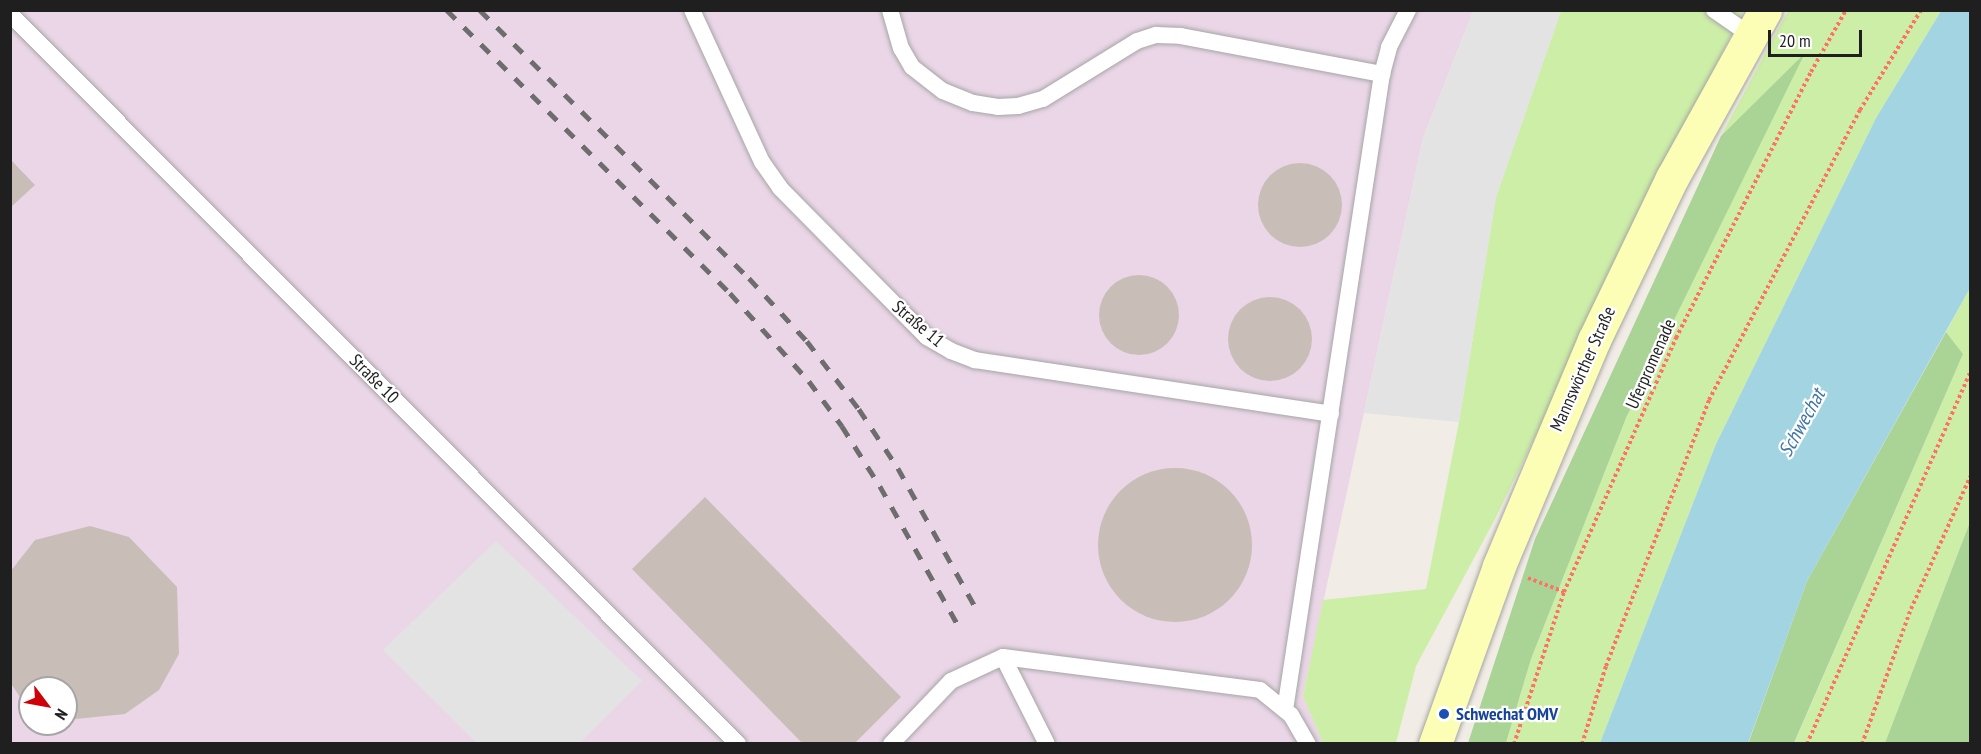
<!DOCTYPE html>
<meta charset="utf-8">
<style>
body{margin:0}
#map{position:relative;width:1981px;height:754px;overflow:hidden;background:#f1ece5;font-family:"PT Sans Narrow",sans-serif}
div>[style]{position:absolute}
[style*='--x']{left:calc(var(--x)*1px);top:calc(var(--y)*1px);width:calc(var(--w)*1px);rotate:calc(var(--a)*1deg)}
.industrial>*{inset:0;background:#ead6e7}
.grass>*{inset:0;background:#cdeea7}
.forest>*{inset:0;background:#aad396}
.parking>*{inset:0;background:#e3e3e3}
.water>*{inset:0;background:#a2d5e1}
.building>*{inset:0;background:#c9beb7}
.round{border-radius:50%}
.path>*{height:4px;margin-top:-2px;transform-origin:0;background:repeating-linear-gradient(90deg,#ff7167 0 3px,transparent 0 6px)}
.roads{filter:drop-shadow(0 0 2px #a6a6a6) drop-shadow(0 0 2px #a6a6a6)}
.service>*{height:16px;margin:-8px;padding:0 8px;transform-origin:8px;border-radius:8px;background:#fff}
.secondary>*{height:33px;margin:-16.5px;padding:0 16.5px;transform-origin:16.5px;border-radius:16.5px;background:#fdfeb5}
.rail>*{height:4.5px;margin-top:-2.25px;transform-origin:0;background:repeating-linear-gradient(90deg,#6d6d6d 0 12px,transparent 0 24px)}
.dots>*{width:16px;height:16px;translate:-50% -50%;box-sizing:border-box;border:3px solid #fff;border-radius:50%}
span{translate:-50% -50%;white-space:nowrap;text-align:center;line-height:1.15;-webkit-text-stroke:4.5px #fff;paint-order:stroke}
.street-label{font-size:18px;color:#1f1f1f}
.transit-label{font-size:18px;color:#164399;font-weight:700}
.left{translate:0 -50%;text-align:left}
.water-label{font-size:20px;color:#3f76a6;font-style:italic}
.frame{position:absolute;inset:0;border:12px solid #1f1f1f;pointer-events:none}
.north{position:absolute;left:18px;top:676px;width:60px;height:60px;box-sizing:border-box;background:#fff;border:2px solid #a5a5a5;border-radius:50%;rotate:122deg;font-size:16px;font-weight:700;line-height:24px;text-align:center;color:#1f1f1f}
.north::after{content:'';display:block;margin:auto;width:21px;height:27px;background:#ce0008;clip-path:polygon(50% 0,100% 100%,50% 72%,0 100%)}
.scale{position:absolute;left:1768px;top:30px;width:94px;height:27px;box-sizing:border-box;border:3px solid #1f1f1f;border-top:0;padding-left:8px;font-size:18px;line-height:21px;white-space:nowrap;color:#1f1f1f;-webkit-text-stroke:4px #fff;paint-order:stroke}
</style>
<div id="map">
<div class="industrial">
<i style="clip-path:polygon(evenodd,10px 11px,1473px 11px,1423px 138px,1303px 696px,1323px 743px,11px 743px,10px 11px,30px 688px,66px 688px,66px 724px,30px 724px,30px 688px)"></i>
</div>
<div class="grass">
<i style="clip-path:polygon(1561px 11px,1743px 11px,1494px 521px,1416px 666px,1396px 743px,1323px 743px,1303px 696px,1323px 600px,1426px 589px,1459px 422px,1496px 197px)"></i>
<i style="clip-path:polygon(1788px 11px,1941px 11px,1876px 118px,1716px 444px,1600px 743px,1506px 744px,1531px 659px,1626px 418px,1803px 56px,1721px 136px)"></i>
<i style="clip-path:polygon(1970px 288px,1970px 522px,1885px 743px,1794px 744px,1963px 354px,1946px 332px)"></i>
</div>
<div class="forest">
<i style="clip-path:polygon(1805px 53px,1626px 418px,1531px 659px,1506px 743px,1468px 743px,1535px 539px,1721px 136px)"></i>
<i style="clip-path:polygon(1946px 332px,1963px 354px,1794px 743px,1748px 744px,1807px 581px)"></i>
<i style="clip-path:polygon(1970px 522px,1970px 743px,1885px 743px)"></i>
</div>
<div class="parking">
<i style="clip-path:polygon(1473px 11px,1561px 11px,1496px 197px,1459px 422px,1364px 413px,1423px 138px)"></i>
<i style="clip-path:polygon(496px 541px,642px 681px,580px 743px,477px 743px,383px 650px)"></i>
</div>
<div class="water">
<i style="clip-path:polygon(1941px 11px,1970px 11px,1970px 288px,1807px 581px,1748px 743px,1600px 743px,1716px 444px,1876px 118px)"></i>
</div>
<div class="building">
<i style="clip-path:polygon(10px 159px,35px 185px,10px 208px)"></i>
<i class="round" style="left:1258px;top:163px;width:84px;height:84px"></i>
<i class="round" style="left:1099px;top:275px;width:80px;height:80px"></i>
<i class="round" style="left:1228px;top:297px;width:84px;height:84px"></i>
<i class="round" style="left:1098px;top:468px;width:154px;height:154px"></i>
<i style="clip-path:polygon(705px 497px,901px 697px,854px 744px,803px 744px,632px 569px)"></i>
<i style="clip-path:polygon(90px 526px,129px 537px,177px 587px,179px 654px,159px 690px,125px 714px,66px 720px,66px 688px,30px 688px,30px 702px,20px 697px,10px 682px,10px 572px,35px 540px)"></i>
</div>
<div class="path">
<i style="--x:1528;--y:578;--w:39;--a:21"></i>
<i style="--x:1514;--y:744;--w:160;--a:-71.8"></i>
<i style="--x:1564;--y:592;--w:278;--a:-66.2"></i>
<i style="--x:1676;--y:338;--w:298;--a:-63.1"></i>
<i style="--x:1811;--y:72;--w:71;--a:-60.6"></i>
<i style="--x:1582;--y:744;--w:82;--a:-72.9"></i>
<i style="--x:1606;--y:666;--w:285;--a:-68.8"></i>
<i style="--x:1709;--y:400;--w:327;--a:-62.5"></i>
<i style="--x:1860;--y:110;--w:117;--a:-58.6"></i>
<i style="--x:1807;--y:744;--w:406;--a:-66.3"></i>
<i style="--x:1862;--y:744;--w:144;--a:-70.1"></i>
<i style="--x:1911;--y:609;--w:145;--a:-65.9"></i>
</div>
<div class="roads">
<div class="service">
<i style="--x:692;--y:10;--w:167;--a:65.3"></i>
<i style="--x:762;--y:162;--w:32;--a:55"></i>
<i style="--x:780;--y:188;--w:209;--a:45.4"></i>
<i style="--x:927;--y:337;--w:28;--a:30"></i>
<i style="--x:951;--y:351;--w:26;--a:21"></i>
<i style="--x:975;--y:360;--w:360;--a:8.6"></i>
<i style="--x:890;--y:10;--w:40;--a:74"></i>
<i style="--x:901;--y:48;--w:22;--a:60"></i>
<i style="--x:912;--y:67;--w:39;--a:38"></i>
<i style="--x:943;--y:91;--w:32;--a:22"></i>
<i style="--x:973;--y:103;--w:25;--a:9"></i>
<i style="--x:998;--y:107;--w:20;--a:-3"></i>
<i style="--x:1018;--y:106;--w:26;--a:-16"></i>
<i style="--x:1043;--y:99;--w:110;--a:-31.7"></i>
<i style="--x:1137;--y:41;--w:20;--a:-18"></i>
<i style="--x:1156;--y:35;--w:25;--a:2"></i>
<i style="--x:1181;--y:36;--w:205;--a:10.7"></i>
<i style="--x:1714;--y:10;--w:44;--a:34.8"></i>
<i style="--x:10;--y:14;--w:1031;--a:45.08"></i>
<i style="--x:1003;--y:657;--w:97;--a:63.2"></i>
<i style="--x:1285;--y:710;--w:643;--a:-81.33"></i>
<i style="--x:1382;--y:74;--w:28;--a:-75"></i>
<i style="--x:1389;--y:47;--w:42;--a:-62.8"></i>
<i style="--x:891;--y:744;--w:87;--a:-46.4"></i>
<i style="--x:951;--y:681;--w:57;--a:-24.8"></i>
<i style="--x:1003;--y:657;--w:259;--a:7.3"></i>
<i style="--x:1260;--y:690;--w:40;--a:39"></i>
<i style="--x:1291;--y:715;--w:34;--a:60"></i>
</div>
<div class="secondary">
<i style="--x:1435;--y:744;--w:189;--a:-70.2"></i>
<i style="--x:1499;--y:566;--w:245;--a:-67.2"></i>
<i style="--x:1594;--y:340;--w:180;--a:-64.3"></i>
<i style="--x:1672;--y:178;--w:192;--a:-61"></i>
</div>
</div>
<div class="rail">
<i style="--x:447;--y:10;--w:400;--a:45"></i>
<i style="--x:730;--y:293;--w:118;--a:48.1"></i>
<i style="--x:809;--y:381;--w:56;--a:53.7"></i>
<i style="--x:842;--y:426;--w:71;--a:57.7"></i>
<i style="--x:880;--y:486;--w:157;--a:60.7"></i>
<i style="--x:480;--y:10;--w:380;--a:44.9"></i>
<i style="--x:749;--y:278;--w:86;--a:47.4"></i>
<i style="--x:807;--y:341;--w:86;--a:52.6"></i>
<i style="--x:859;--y:409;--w:71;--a:56.5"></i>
<i style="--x:898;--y:468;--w:165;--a:60.9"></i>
</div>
<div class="dots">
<i style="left:1444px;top:714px;background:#1a4fb4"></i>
</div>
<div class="street-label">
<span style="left:918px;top:324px;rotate:40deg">Straße 11</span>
<span style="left:1651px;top:364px;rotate:-66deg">Uferpromenade</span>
<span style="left:1583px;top:369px;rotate:-66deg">Mannswörther Straße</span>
<span style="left:374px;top:379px;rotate:45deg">Straße 10</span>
</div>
<div class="transit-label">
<span class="left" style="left:1456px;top:714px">Schwechat OMV</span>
</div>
<div class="water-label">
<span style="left:1802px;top:423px;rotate:-61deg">Schwechat</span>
</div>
<div class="frame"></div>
<div class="north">N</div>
<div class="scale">20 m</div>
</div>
